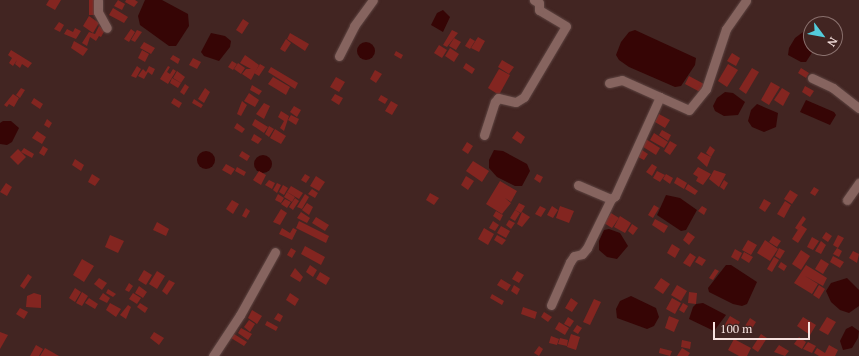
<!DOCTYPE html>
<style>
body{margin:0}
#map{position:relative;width:859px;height:356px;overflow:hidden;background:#422522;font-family:"PT Serif",serif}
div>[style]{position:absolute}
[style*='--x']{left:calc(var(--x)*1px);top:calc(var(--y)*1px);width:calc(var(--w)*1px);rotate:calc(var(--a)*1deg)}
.water>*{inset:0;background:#360505}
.round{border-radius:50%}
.building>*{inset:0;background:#832520}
.roads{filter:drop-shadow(0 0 1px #5e4542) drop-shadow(0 0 1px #5e4542)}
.minor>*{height:9px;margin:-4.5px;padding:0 4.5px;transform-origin:4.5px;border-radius:4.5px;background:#86645f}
span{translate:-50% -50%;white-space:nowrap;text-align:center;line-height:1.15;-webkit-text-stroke:3.5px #422522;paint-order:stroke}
.north{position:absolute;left:803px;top:16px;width:40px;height:40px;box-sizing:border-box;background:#422522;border:1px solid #8a716e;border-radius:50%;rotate:122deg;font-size:11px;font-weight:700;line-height:16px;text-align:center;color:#f7e3e0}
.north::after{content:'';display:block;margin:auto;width:14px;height:18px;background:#53cbdb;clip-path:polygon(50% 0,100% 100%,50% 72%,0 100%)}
.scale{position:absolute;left:713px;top:322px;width:97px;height:18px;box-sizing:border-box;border:2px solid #f7e3e0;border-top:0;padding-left:5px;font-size:12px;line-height:14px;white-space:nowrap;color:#f7e3e0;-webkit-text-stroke:3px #422522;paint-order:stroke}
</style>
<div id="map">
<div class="water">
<i style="clip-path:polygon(145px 0,162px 0,188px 14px,189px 26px,176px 46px,169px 46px,140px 25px,138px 16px)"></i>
<i style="clip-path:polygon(443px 10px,450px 17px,443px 32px,431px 25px,437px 13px)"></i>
<i style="clip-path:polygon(811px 26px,811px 48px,815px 48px,806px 62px,801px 62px,788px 55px,789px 48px,795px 38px)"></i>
<i style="clip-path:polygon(635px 30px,696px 58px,695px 65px,681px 86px,675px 87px,629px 67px,619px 60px,616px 55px,621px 42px,629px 32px)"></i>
<i style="clip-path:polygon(211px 33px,225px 36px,231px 41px,230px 47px,219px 61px,204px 56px,201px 52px)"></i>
<i class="round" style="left:357px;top:42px;width:18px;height:18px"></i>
<i style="clip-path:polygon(725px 92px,733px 93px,745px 102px,738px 115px,724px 116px,715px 111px,713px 106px,717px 98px)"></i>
<i style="clip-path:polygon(806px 100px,834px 112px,836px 115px,830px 125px,800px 112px)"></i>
<i style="clip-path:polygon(757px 104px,778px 113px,776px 127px,764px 132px,752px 127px,748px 121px,751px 110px)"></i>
<i style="clip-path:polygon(3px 121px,11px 121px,19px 128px,12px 142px,7px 145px,0 144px,0 123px)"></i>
<i style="clip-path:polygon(494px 150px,503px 151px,527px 164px,530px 171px,522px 186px,515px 186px,497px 177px,489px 168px,489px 160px)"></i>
<i class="round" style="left:197px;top:151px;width:18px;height:18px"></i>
<i class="round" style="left:254px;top:155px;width:18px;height:18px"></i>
<i style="clip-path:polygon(666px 195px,680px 198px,697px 210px,686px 230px,681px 231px,657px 215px)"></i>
<i style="clip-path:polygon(609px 229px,620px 233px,628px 246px,617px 259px,607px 257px,599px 250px,599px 241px,604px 230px)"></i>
<i style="clip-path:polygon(726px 265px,731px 265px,757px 282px,747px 304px,742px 306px,733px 304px,709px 292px,708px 288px)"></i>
<i style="clip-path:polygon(847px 278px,859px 290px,859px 306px,849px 313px,840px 310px,831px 302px,826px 291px,831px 283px)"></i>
<i style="clip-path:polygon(631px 296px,656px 308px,659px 317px,654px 326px,647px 329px,617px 318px,616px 309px,620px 301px)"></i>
<i style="clip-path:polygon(703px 303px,726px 315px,714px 331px,689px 319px,693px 307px,696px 304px)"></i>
<i style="clip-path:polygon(852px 326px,859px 331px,858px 338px,852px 348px,843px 350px,840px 341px,846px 329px)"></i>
</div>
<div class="building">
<i style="clip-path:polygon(49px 0,61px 0,55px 10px,46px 5px)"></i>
<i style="clip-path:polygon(89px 0,96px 0,96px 15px,89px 15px)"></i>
<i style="clip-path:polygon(118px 0,125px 4px,122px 10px,114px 6px)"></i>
<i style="clip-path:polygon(126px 0,135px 0,138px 2px,134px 7px,125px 2px)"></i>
<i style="clip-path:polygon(113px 8px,128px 17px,124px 23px,109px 15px)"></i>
<i style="clip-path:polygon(89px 16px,99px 23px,93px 33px,83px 26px)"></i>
<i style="clip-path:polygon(243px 19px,249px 23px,242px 34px,236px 30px)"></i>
<i style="clip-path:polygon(59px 22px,64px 25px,60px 32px,54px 29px)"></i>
<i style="clip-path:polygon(99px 26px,105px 30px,101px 37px,99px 36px,96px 41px,90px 37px,87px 46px,82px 43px,89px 32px,95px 34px)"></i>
<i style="clip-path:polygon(75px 28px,81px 31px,76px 39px,64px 34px,67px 29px,73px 32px)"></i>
<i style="clip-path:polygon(131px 29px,135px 32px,129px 42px,124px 39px)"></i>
<i style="clip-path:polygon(137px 30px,142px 32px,135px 42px,131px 40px)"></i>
<i style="clip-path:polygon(452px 30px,458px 33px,447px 47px,443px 45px)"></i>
<i style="clip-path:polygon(290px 33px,309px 44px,305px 51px,287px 39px)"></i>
<i style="clip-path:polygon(478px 37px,485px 41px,479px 52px,471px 48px)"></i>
<i style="clip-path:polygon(454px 38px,461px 42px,456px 50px,449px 46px)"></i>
<i style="clip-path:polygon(470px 38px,475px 41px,470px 49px,465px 46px)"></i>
<i style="clip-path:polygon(286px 39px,291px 43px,285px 52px,280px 49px)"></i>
<i style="clip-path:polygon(74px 41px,88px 49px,83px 56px,71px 48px)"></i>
<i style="clip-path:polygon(144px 42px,155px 48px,151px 54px,140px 48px)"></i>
<i style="clip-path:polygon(439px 45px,447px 50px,442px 58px,434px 53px)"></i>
<i style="clip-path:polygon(450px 48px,459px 54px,454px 62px,445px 56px)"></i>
<i style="clip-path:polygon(11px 50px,32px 63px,28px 68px,22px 64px,20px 68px,15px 64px,17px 60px,13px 66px,9px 63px,12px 58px,8px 55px)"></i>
<i style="clip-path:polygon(142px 50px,149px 54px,145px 62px,138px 58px)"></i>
<i style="clip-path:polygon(396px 51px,403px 55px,401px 59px,394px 55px)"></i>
<i style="clip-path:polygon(732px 53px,740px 58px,736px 66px,727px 61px)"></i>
<i style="clip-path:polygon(173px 55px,180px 59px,178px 64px,170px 59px)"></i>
<i style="clip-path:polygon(245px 55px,259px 65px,251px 80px,242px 74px,246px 69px,251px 69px,240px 63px)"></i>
<i style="clip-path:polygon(193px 58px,201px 62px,197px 69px,189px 65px)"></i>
<i style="clip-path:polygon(502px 60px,514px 67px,509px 74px,498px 67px)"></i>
<i style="clip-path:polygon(232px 61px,237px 64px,233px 70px,228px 67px)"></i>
<i style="clip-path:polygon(238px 63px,245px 68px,241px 74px,234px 69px)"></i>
<i style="clip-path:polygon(466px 63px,475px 69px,472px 74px,463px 68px)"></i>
<i style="clip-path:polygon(260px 64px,265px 67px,259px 76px,254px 73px)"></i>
<i style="clip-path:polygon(728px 64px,738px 70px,727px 87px,718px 81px)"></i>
<i style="clip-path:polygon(137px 66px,141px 69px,136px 78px,131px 76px)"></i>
<i style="clip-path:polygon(149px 66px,155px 69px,152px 75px,148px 72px,144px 79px,138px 76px,143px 69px,146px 72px)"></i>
<i style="clip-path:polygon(168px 66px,170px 67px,167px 72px,170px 74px,173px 69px,176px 71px,168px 84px,160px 79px)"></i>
<i style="clip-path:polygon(271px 67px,298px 83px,295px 89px,268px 72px)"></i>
<i style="clip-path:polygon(752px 68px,759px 72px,746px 94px,739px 89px)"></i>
<i style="clip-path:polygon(801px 68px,809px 73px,806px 78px,798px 73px)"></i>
<i style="clip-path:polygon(499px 69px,510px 75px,499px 95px,488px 88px)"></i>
<i style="clip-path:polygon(375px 70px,382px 74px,376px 83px,370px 79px)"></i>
<i style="clip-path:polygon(177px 71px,185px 77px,181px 83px,173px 78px)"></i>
<i style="clip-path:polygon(689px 76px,704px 84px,700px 92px,685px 84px)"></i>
<i style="clip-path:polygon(273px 77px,290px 87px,286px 95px,268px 84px)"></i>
<i style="clip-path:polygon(336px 77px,345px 82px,339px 92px,330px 87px)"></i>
<i style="clip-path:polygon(172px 78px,181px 83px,178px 88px,170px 83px)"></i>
<i style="clip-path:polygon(771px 82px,780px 87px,769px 105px,761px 100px)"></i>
<i style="clip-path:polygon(185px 84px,189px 87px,184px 95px,180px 92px)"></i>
<i style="clip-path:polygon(252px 85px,262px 91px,259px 95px,250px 90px)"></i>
<i style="clip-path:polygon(805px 86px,814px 91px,810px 97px,802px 92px)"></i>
<i style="clip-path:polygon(21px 88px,25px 90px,20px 98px,16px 95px)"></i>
<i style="clip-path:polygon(205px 88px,210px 92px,204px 103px,198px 99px)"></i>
<i style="clip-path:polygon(782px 88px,790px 93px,783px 106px,774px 100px)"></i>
<i style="clip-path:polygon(249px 93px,259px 100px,255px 107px,244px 101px)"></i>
<i style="clip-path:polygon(13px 94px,19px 98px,14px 107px,9px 104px,7px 107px,4px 105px)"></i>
<i style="clip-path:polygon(335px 94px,343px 98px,339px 105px,331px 100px)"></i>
<i style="clip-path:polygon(381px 95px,388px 99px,385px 104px,378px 100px)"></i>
<i style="clip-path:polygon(34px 98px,43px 104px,40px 109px,31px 103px)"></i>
<i style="clip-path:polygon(174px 98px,182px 103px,179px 108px,171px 103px)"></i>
<i style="clip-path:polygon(194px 99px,203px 105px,201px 108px,192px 103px)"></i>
<i style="clip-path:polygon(242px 101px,247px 105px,241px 116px,237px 114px)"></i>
<i style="clip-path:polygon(391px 101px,398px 105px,392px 115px,385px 111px)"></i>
<i style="clip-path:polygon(264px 103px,270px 106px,264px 119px,256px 114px)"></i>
<i style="clip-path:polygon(294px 106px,301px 110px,297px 117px,290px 112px)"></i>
<i style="clip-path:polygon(281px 111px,289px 116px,284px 131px,280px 128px,284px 121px,278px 117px)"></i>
<i style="clip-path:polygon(659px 114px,670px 120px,665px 128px,655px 122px)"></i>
<i style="clip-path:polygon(291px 115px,299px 119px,296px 125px,288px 120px)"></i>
<i style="clip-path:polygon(47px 119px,52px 123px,49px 128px,44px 125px)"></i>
<i style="clip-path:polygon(255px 119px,268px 127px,264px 133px,252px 125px)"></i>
<i style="clip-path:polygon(237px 123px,245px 129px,242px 133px,234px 128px)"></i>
<i style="clip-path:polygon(269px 126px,274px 129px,269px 137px,265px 134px)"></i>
<i style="clip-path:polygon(275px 129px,286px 136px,281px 144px,270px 138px)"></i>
<i style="clip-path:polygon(662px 130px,671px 135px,668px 141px,659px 135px)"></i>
<i style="clip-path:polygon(37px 131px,46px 137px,42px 144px,32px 138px)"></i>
<i style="clip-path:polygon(517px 131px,525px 137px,521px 144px,512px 138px)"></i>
<i style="clip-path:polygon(654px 133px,668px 142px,664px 148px,650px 140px)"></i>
<i style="clip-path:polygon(254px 134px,262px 139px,258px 144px,251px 140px)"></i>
<i style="clip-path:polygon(644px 138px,660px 148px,656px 155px,640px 145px)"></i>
<i style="clip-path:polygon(670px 141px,677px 145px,670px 155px,664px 151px)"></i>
<i style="clip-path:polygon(467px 142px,473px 146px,468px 154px,462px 150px)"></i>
<i style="clip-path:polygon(43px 146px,48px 149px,44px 156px,39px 153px)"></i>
<i style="clip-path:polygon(710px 146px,715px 150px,711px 157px,706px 153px)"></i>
<i style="clip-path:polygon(24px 148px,34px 154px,32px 158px,21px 152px)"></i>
<i style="clip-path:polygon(18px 149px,26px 157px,18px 165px,10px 157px)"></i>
<i style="clip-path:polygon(642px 150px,648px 154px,644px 160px,638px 157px)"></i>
<i style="clip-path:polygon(242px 151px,250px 156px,247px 161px,239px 156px)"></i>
<i style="clip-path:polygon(701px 152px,711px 157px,707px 167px,697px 158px)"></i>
<i style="clip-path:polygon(75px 159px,84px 165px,81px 171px,72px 165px)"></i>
<i style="clip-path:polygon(473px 161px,489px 171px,482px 182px,466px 171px)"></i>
<i style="clip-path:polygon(226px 164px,235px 169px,231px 175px,222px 170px)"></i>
<i style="clip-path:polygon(652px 164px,657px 167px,652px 176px,646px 172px)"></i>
<i style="clip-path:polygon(237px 167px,246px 172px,244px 176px,235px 171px)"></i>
<i style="clip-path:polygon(698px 167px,711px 174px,703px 185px,696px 181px,698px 177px,693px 174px)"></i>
<i style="clip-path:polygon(714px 170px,726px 174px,719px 187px,709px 179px)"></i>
<i style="clip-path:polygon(259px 171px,266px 175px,261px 185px,253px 180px)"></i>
<i style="clip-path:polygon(657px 171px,665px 175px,660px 182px,653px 178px)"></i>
<i style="clip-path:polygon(92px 174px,100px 179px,95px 186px,88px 182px)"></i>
<i style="clip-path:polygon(305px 174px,310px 177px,306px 183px,301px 180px)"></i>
<i style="clip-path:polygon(537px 174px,543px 177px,540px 183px,534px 179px)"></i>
<i style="clip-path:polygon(666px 174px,673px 178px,670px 184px,663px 179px)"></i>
<i style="clip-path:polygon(316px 176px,325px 182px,319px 191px,310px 186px)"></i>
<i style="clip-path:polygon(466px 176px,474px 181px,468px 190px,461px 185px)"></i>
<i style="clip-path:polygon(677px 177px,687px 183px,684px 189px,674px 183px)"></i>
<i style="clip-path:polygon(269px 180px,275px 183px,272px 189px,265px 185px)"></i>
<i style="clip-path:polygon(724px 180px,728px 183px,724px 190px,720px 187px)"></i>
<i style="clip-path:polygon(500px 181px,517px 191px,511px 202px,505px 198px,511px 203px,502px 214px,486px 204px)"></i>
<i style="clip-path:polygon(6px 183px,12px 187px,7px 196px,0 192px)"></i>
<i style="clip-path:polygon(277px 183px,281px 185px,277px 193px,273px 190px)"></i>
<i style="clip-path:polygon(688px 184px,698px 191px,695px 195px,685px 189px)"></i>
<i style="clip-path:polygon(283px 185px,288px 188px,284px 195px,279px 192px)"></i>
<i style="clip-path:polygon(291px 186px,303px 193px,299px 199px,287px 192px)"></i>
<i style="clip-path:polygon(814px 187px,819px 190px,815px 196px,810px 193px)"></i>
<i style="clip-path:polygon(312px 189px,318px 193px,315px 198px,308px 194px)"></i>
<i style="clip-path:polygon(790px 190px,798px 195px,792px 204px,784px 199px)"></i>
<i style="clip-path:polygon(287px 192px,295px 197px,292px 202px,284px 197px)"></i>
<i style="clip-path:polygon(430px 193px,439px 198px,434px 205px,426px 200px)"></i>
<i style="clip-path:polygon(278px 194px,284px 198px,281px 203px,275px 200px)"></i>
<i style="clip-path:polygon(305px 194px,309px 197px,302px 209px,297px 207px)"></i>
<i style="clip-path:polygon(295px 198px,299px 201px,293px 210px,289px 207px)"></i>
<i style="clip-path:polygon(285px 199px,291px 202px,287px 208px,281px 204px)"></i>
<i style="clip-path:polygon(764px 199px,771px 203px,765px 212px,759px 208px)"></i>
<i style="clip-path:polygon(232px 200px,239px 204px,233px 214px,226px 209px)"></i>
<i style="clip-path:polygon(785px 201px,791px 205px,784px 218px,777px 214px)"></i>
<i style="clip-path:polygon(307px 203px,313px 207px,309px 215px,302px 210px)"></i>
<i style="clip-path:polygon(519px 203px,525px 206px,521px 213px,515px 210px)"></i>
<i style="clip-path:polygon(654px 205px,659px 208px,653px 218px,648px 215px)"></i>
<i style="clip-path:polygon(540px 206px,546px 209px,541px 217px,535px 214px)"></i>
<i style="clip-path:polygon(552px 206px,558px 210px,553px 218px,547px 215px)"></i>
<i style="clip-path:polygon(560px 206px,574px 211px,569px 223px,556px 218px)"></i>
<i style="clip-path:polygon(702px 206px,707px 209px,704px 215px,698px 211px)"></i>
<i style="clip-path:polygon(246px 208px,250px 211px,246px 218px,242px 216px)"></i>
<i style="clip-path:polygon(281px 209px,287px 213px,280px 225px,273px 222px)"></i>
<i style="clip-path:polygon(515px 210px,520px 213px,515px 221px,510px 218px)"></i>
<i style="clip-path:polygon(496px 211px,503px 215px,500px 221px,493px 216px)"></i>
<i style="clip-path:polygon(301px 212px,310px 218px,307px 223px,297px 218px)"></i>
<i style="clip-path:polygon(522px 212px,530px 217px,522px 227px,517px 224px)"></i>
<i style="clip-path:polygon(611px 213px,619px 218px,612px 228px,604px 223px)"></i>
<i style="clip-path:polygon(620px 216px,631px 223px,625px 233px,614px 227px)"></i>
<i style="clip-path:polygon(803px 216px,806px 219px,798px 230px,795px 228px)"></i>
<i style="clip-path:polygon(316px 217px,329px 225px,325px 231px,312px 223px)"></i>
<i style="clip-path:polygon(655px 219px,668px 226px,664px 233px,652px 225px)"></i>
<i style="clip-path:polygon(509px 220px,515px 223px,511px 229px,506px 225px)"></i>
<i style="clip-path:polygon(299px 221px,329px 236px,326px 243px,296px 228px)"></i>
<i style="clip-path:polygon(493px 221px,499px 225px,495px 231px,489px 228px)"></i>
<i style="clip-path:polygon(157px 222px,169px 229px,166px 236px,153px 230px)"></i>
<i style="clip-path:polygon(632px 224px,638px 228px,633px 235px,628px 231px)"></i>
<i style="clip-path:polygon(801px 225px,807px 229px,798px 243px,792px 239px)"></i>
<i style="clip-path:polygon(501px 226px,510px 231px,506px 238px,497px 233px)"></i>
<i style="clip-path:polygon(282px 228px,290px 233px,293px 228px,297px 230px,292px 240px,279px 234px)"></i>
<i style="clip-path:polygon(484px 228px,494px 234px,488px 245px,478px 239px)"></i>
<i style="clip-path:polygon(688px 232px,695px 237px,689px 245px,683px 240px)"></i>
<i style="clip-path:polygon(826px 232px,832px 236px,828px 242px,822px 238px)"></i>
<i style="clip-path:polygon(110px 235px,124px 241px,118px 253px,105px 247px)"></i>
<i style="clip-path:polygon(497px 235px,506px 240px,502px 245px,494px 240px)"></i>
<i style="clip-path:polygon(838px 235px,844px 238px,838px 248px,833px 245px)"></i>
<i style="clip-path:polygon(773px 236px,781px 241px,777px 247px,769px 242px)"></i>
<i style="clip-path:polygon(812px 237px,819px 241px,813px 250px,807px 247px)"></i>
<i style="clip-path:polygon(748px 240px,757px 245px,751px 255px,742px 250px)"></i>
<i style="clip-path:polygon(765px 240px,778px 249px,770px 261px,757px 253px)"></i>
<i style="clip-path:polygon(821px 241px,826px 245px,821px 254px,815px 251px)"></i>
<i style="clip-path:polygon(672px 244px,680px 249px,675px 258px,667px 253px)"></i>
<i style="clip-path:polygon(305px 246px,325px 257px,321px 265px,301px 254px)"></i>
<i style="clip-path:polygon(291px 248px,296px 251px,292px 258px,287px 255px)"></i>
<i style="clip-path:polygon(779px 248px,785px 251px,780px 259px,775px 256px)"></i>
<i style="clip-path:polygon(837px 248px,842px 251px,839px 257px,833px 254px)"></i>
<i style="clip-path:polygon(735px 249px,742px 253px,738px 261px,731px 257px)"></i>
<i style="clip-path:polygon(801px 250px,810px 256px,801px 270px,792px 264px)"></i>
<i style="clip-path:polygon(853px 251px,859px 254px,857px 263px,849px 258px)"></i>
<i style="clip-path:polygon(744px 252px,753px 257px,749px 263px,741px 258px)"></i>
<i style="clip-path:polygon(690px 253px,696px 257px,690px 267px,683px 263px)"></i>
<i style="clip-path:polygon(699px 256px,706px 260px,702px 266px,695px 262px)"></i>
<i style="clip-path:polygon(833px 256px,844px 262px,840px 268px,830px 262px)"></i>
<i style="clip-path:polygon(774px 257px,779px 260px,772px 272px,767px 269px)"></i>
<i style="clip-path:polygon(82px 259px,94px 266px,84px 282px,73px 275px)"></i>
<i style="clip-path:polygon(821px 259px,829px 264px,823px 274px,815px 269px)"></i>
<i style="clip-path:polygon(781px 262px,787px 266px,784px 271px,778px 267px)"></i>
<i style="clip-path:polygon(310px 265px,317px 270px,313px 277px,306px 272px)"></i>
<i style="clip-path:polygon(806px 265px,827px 278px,823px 286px,805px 276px,818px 284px,812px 294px,794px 283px)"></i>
<i style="clip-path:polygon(295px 268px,303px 277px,300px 282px,290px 276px)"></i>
<i style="clip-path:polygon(715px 269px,719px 271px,713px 280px,709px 278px)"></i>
<i style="clip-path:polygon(144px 270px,152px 275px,146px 285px,138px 280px)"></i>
<i style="clip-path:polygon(157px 271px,165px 276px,157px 289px,149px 284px)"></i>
<i style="clip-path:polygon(517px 271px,524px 275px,519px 283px,512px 279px)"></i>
<i style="clip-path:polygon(320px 272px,330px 278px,326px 285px,316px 279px)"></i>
<i style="clip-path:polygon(28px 274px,32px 277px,24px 289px,20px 286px)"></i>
<i style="clip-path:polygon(99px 278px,107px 283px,102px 290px,94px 284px)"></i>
<i style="clip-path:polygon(661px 278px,670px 284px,663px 294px,654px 288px)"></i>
<i style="clip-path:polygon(501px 279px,511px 285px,507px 291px,497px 285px)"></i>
<i style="clip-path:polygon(169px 280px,175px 283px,167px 295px,162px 291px)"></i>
<i style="clip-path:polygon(129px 283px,133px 286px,129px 292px,125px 290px)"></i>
<i style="clip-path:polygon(514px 285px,520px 289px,517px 295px,511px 291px)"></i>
<i style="clip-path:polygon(677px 285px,687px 291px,681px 301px,671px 295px)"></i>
<i style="clip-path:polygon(819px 285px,825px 289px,819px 299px,813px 295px)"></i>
<i style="clip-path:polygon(139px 286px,147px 292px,143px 298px,140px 296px,143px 291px,140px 296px,135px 293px)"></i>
<i style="clip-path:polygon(75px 288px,81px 292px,75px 302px,69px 298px)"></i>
<i style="clip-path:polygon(108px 289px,116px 294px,113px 297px,106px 293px)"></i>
<i style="clip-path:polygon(82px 292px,88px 296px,82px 306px,76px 303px)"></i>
<i style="clip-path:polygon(689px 292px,697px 293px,696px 304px,688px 303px)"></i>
<i style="clip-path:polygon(34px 293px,41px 295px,41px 308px,26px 307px,27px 296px)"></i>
<i style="clip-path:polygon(103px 293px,110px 298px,107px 303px,99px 299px)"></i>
<i style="clip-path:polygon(133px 293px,141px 298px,137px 304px,129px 299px)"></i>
<i style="clip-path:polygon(290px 293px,299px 299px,295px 306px,286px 300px)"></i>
<i style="clip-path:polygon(492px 294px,504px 301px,502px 305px,490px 298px)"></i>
<i style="clip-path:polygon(89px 298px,98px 304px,95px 309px,85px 303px)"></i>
<i style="clip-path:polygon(571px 298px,578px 303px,572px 312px,565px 308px)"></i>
<i style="clip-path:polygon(672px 298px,681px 303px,675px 314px,666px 309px)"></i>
<i style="clip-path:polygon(594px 299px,601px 302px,590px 325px,583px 322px)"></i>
<i style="clip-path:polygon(110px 303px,121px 309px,116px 317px,106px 310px)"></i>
<i style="clip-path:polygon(140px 303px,148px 308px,145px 313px,137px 307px)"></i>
<i style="clip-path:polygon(683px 303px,688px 306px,684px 313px,679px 310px)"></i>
<i style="clip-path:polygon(128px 305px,131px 307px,126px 319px,120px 315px)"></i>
<i style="clip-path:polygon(523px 307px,537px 312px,535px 319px,521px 314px)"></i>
<i style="clip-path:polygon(20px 308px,28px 312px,24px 319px,16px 314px)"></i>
<i style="clip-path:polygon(252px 310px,262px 316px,257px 324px,248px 318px)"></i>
<i style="clip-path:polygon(544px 312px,552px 317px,548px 322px,541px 317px)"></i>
<i style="clip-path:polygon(278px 313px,283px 316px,280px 322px,274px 319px)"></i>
<i style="clip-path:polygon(669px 316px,679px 320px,674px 332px,665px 328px)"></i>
<i style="clip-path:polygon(730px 316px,740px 322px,734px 332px,724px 326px)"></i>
<i style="clip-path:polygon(568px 317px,574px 321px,570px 327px,564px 324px)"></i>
<i style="clip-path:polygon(803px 317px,816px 325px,810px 335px,797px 326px)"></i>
<i style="clip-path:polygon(827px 317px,836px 322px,828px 335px,819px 330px)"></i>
<i style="clip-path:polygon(750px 318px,756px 322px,751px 330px,745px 326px)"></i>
<i style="clip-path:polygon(249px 320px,255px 324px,250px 332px,244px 327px)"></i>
<i style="clip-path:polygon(267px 321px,278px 327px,276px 331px,265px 325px)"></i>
<i style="clip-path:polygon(559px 322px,569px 328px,565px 335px,555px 329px)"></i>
<i style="clip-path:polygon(577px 325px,582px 328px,578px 334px,573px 331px)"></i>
<i style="clip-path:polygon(241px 328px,252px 334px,248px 340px,238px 333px)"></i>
<i style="clip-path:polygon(0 332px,8px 335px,0 349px)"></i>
<i style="clip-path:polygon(154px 332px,164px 338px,159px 345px,150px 338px)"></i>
<i style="clip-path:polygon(234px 334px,247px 342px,244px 346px,231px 338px)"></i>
<i style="clip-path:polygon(571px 334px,580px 337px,576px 350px,567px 347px)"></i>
<i style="clip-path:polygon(761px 334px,767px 338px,758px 352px,752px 348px)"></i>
<i style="clip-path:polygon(551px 336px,559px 339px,557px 345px,549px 343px)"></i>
<i style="clip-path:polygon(799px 337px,806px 342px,802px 349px,794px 344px)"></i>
<i style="clip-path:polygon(560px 338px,568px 340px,567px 346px,558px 344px)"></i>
<i style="clip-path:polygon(734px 339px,751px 348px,747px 356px,739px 356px,728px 350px)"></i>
<i style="clip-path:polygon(682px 340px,691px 342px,690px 349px,681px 347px)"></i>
<i style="clip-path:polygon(808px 342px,816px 346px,812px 353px,803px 349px)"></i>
<i style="clip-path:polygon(36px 345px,43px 349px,39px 356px,30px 356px)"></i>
<i style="clip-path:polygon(779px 345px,789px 351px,785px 356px,774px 352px)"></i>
<i style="clip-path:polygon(829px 345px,838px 350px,835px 356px,819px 356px,814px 353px,817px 348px,825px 353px)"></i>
<i style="clip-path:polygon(539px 346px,543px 349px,539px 356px,534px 353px)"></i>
<i style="clip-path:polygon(45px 348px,59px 356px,40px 356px)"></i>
<i style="clip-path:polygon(660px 348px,672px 351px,670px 356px,659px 353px)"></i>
<i style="clip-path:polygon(682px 348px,690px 353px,688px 356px,677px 356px)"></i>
</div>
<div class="roads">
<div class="minor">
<i style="--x:98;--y:0;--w:12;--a:90"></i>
<i style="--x:98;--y:12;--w:18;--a:61"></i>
<i style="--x:339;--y:56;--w:34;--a:-63"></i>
<i style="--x:354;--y:26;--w:32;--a:-54"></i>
<i style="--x:812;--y:78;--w:23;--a:25"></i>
<i style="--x:833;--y:88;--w:33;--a:38"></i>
<i style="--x:609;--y:83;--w:13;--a:-13"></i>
<i style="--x:622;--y:80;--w:73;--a:24.1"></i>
<i style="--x:689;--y:110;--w:27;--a:-51"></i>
<i style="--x:706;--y:89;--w:63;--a:-71.6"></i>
<i style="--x:726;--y:29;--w:35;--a:-55"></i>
<i style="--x:484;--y:135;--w:35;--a:-72"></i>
<i style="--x:495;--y:102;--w:5;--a:-53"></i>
<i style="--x:498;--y:98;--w:18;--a:13"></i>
<i style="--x:516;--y:102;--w:9;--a:-32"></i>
<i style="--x:524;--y:97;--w:82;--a:-59.4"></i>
<i style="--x:566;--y:26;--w:31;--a:-149"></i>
<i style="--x:539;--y:10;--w:7;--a:-90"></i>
<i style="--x:539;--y:3;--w:6;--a:-149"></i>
<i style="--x:578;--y:185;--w:36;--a:23"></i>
<i style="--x:611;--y:199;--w:5;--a:-37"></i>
<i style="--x:615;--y:196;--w:109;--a:-65.6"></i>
<i style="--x:847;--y:200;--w:21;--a:-55"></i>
<i style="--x:551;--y:305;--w:47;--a:-66.2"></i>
<i style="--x:570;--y:262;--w:7;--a:-56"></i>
<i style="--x:574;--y:256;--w:8;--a:-14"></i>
<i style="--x:582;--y:254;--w:8;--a:-50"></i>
<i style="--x:587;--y:248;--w:55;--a:-63.9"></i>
<i style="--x:213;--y:356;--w:49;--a:-56.6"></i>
<i style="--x:240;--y:315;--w:72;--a:-60.9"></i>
</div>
</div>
<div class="north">N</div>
<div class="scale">100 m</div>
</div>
